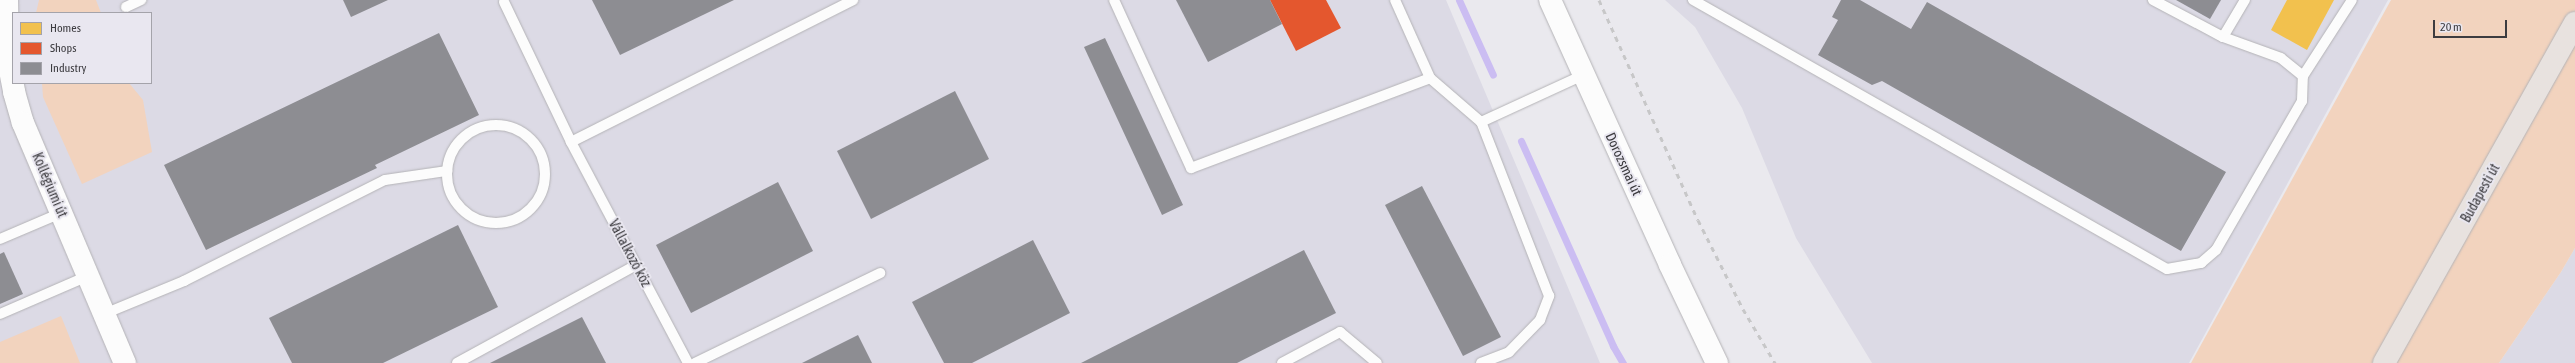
<!DOCTYPE html>
<meta charset="utf-8">
<style>
body{margin:0}
#map{position:relative;width:2575px;height:363px;overflow:hidden;background:#eae9ee;font-family:"Asap Condensed",sans-serif}
div>[style]{position:absolute}
[style*='--x']{left:calc(var(--x)*1px);top:calc(var(--y)*1px);width:calc(var(--w)*1px);rotate:calc(var(--a)*1deg)}
.built>*{inset:0;background:#dcdae5}
.green>*{inset:0;background:#f2d3be}
.homes>*{inset:0;background:#f2c14e}
.shops>*{inset:0;background:#e4572e}
.industry>*{inset:0;background:#8d8d92}
.stream>*{height:7px;margin:-3.5px;padding:0 3.5px;transform-origin:3.5px;border-radius:3.5px;background:#cbbdf2}
.roads{filter:drop-shadow(0 0 1px #b4b3b6) drop-shadow(0 0 1px #b4b3b6)}
.service>*{height:10px;margin:-5px;padding:0 5px;transform-origin:5px;border-radius:5px;background:#fcfcfc}
.service>.ring{margin:-5px;padding:0;box-sizing:content-box;background:none;border:10px solid #fcfcfc;border-radius:50%}
.tertiary>*{height:22px;margin:-11px;padding:0 11px;transform-origin:11px;border-radius:11px;background:#fcfcfc}
.secondary>*{height:22px;margin:-11px;padding:0 11px;transform-origin:11px;border-radius:11px;background:#fcfcfc}
.primary>*{height:22px;margin:-11px;padding:0 11px;transform-origin:11px;border-radius:11px;background:#e8e2df}
.rail>*{height:3px;margin-top:-1.5px;transform-origin:0;background:repeating-linear-gradient(90deg,#c7c7c8 0 5px,transparent 0 10px)}
span{translate:-50% -50%;white-space:nowrap;text-align:center;line-height:1.15;-webkit-text-stroke:4px #e9e7f0;paint-order:stroke}
.street-label{font-size:14px;color:#3d3c40}
.legend{position:absolute;left:12px;top:12px;width:140px;height:72px;box-sizing:border-box;background:#e9e7f0;border:1px solid #a4a3aa;margin:0;padding:5px 7px;list-style:none;font-size:12px;color:#3d3c40}
.legend li{display:flex;align-items:center;gap:8px;height:20px}
.legend b{width:20px;border:1px solid #a4a3aa}
.scale{position:absolute;left:2433px;top:20px;width:74px;height:18px;box-sizing:border-box;border:2px solid #3d3c40;border-top:0;padding-left:5px;font-size:12px;line-height:14px;white-space:nowrap;color:#3d3c40;-webkit-text-stroke:3px #e9e7f0;paint-order:stroke}
</style>
<div id="map">
<div class="built">
<i style="clip-path:polygon(evenodd,0 0,1446px 0,1600px 363px,0 363px,0 0,13px 13px,151px 13px,151px 83px,13px 83px,13px 13px)"></i>
<i style="clip-path:polygon(1665px 0,2388px 0,2189px 363px,1872px 363px,1796px 238px,1742px 108px,1695px 27px)"></i>
<i style="clip-path:polygon(2575px 248px,2575px 363px,2499px 363px,2561px 272px)"></i>
</div>
<div class="green">
<i style="clip-path:polygon(39px 0,96px 0,101px 13px,36px 13px)"></i>
<i style="clip-path:polygon(2391px 0,2575px 0,2575px 248px,2561px 272px,2499px 363px,2191px 363px)"></i>
<i style="clip-path:polygon(42px 83px,129px 83px,143px 100px,152px 152px,82px 184px,43px 97px)"></i>
<i style="clip-path:polygon(61px 316px,80px 363px,0 363px,0 342px)"></i>
</div>
<div class="homes">
<i style="clip-path:polygon(2287px 0,2334px 0,2307px 50px,2271px 30px)"></i>
</div>
<div class="shops">
<i style="clip-path:polygon(1270px 0,1326px 0,1341px 28px,1296px 51px)"></i>
</div>
<div class="industry">
<i style="clip-path:polygon(343px 0,388px 0,351px 17px)"></i>
<i style="clip-path:polygon(592px 0,734px 0,620px 55px)"></i>
<i style="clip-path:polygon(1176px 0,1270px 0,1282px 24px,1208px 62px)"></i>
<i style="clip-path:polygon(1841px 0,1860px 0,1911px 29px,1927px 2px,2226px 172px,2181px 251px,1882px 81px,1872px 85px,1818px 55px,1838px 20px,1832px 17px)"></i>
<i style="clip-path:polygon(2176px 0,2221px 0,2210px 19px)"></i>
<i style="clip-path:polygon(439px 33px,479px 115px,375px 165px,377px 168px,206px 250px,164px 165px)"></i>
<i style="clip-path:polygon(1105px 38px,1183px 205px,1162px 215px,1084px 47px)"></i>
<i style="clip-path:polygon(955px 91px,989px 159px,871px 219px,837px 151px)"></i>
<i style="clip-path:polygon(778px 182px,813px 251px,691px 313px,656px 245px)"></i>
<i style="clip-path:polygon(1422px 186px,1501px 337px,1463px 356px,1385px 205px)"></i>
<i style="clip-path:polygon(458px 225px,498px 307px,383px 363px,292px 363px,269px 318px)"></i>
<i style="clip-path:polygon(1033px 240px,1070px 313px,972px 363px,944px 363px,912px 302px)"></i>
<i style="clip-path:polygon(1304px 250px,1336px 313px,1237px 363px,1081px 363px)"></i>
<i style="clip-path:polygon(4px 252px,23px 294px,0 304px,0 254px)"></i>
<i style="clip-path:polygon(582px 317px,606px 363px,490px 363px)"></i>
<i style="clip-path:polygon(858px 335px,872px 363px,802px 363px)"></i>
</div>
<div class="stream">
<i style="--x:1459;--y:0;--w:82;--a:65.6"></i>
<i style="--x:1521;--y:141;--w:225;--a:65.8"></i>
<i style="--x:1613;--y:346;--w:20;--a:60"></i>
</div>
<div class="roads">
<div class="service">
<i style="--x:1114;--y:0;--w:185;--a:65.4"></i>
<i style="--x:1191;--y:168;--w:255;--a:-20.6"></i>
<i style="--x:1430;--y:78;--w:67;--a:40.8"></i>
<i style="--x:1395;--y:0;--w:85;--a:65.8"></i>
<i style="--x:1693;--y:0;--w:545;--a:29.58"></i>
<i style="--x:2167;--y:269;--w:35;--a:-10"></i>
<i style="--x:2201;--y:263;--w:20;--a:-41"></i>
<i style="--x:2216;--y:250;--w:172;--a:-60"></i>
<i style="--x:2302;--y:101;--w:25;--a:-88"></i>
<i style="--x:2303;--y:76;--w:28;--a:-141"></i>
<i style="--x:2281;--y:58;--w:62;--a:-160.1"></i>
<i style="--x:2153;--y:0;--w:79;--a:27.9"></i>
<i style="--x:2223;--y:37;--w:43;--a:-59.3"></i>
<i style="--x:504;--y:2;--w:155;--a:64.4"></i>
<i style="--x:571;--y:142;--w:250;--a:62.1"></i>
<i style="--x:126;--y:7;--w:17;--a:-25"></i>
<i style="--x:2303;--y:76;--w:90;--a:-57.2"></i>
<i class="ring" style="left:447px;top:125px;width:88px;height:88px"></i>
<i style="--x:571;--y:142;--w:316;--a:-26.7"></i>
<i style="--x:0;--y:239;--w:66;--a:-23.1"></i>
<i style="--x:0;--y:314;--w:96;--a:-23.4"></i>
<i style="--x:104;--y:314;--w:87;--a:-22.4"></i>
<i style="--x:184;--y:281;--w:225;--a:-26.7"></i>
<i style="--x:385;--y:180;--w:63;--a:-8.3"></i>
<i style="--x:457;--y:363;--w:204;--a:-28.7"></i>
<i style="--x:695;--y:363;--w:206;--a:-25.9"></i>
<i style="--x:1282;--y:363;--w:66;--a:-28.1"></i>
<i style="--x:1340;--y:332;--w:48;--a:40"></i>
<i style="--x:1481;--y:363;--w:30;--a:-21"></i>
<i style="--x:1509;--y:352;--w:45;--a:-45.9"></i>
<i style="--x:1540;--y:320;--w:26;--a:-69"></i>
<i style="--x:1549;--y:296;--w:187;--a:-111.3"></i>
<i style="--x:1481;--y:122;--w:112;--a:-24.7"></i>
</div>
<div class="tertiary">
<i style="--x:7;--y:0;--w:60;--a:89"></i>
<i style="--x:8;--y:60;--w:33;--a:79"></i>
<i style="--x:14;--y:92;--w:32;--a:74"></i>
<i style="--x:23;--y:123;--w:261;--a:67"></i>
</div>
<div class="secondary">
<i style="--x:1550;--y:0;--w:291;--a:65.6"></i>
<i style="--x:1670;--y:265;--w:109;--a:64.4"></i>
</div>
<div class="primary">
<i style="--x:2384;--y:363;--w:390;--a:-60.7"></i>
</div>
</div>
<div class="rail">
<i style="--x:1599;--y:0;--w:241;--a:65.8"></i>
<i style="--x:1698;--y:220;--w:100;--a:63.2"></i>
<i style="--x:1743;--y:309;--w:63;--a:59.3"></i>
</div>
<div class="street-label">
<span style="left:1624px;top:164px;rotate:65deg">Dorozsmai út</span>
<span style="left:50px;top:185px;rotate:67deg">Kollégiumi út</span>
<span style="left:2480px;top:193px;rotate:-61deg">Budapesti út</span>
<span style="left:630px;top:253px;rotate:62deg">Vállalkozó köz</span>
</div>
<ul class="legend">
<li><b style="height:11px;background:#f2c14e"></b>Homes</li>
<li><b style="height:11px;background:#e4572e"></b>Shops</li>
<li><b style="height:11px;background:#8d8d92"></b>Industry</li>
</ul>
<div class="scale">20 m</div>
</div>
